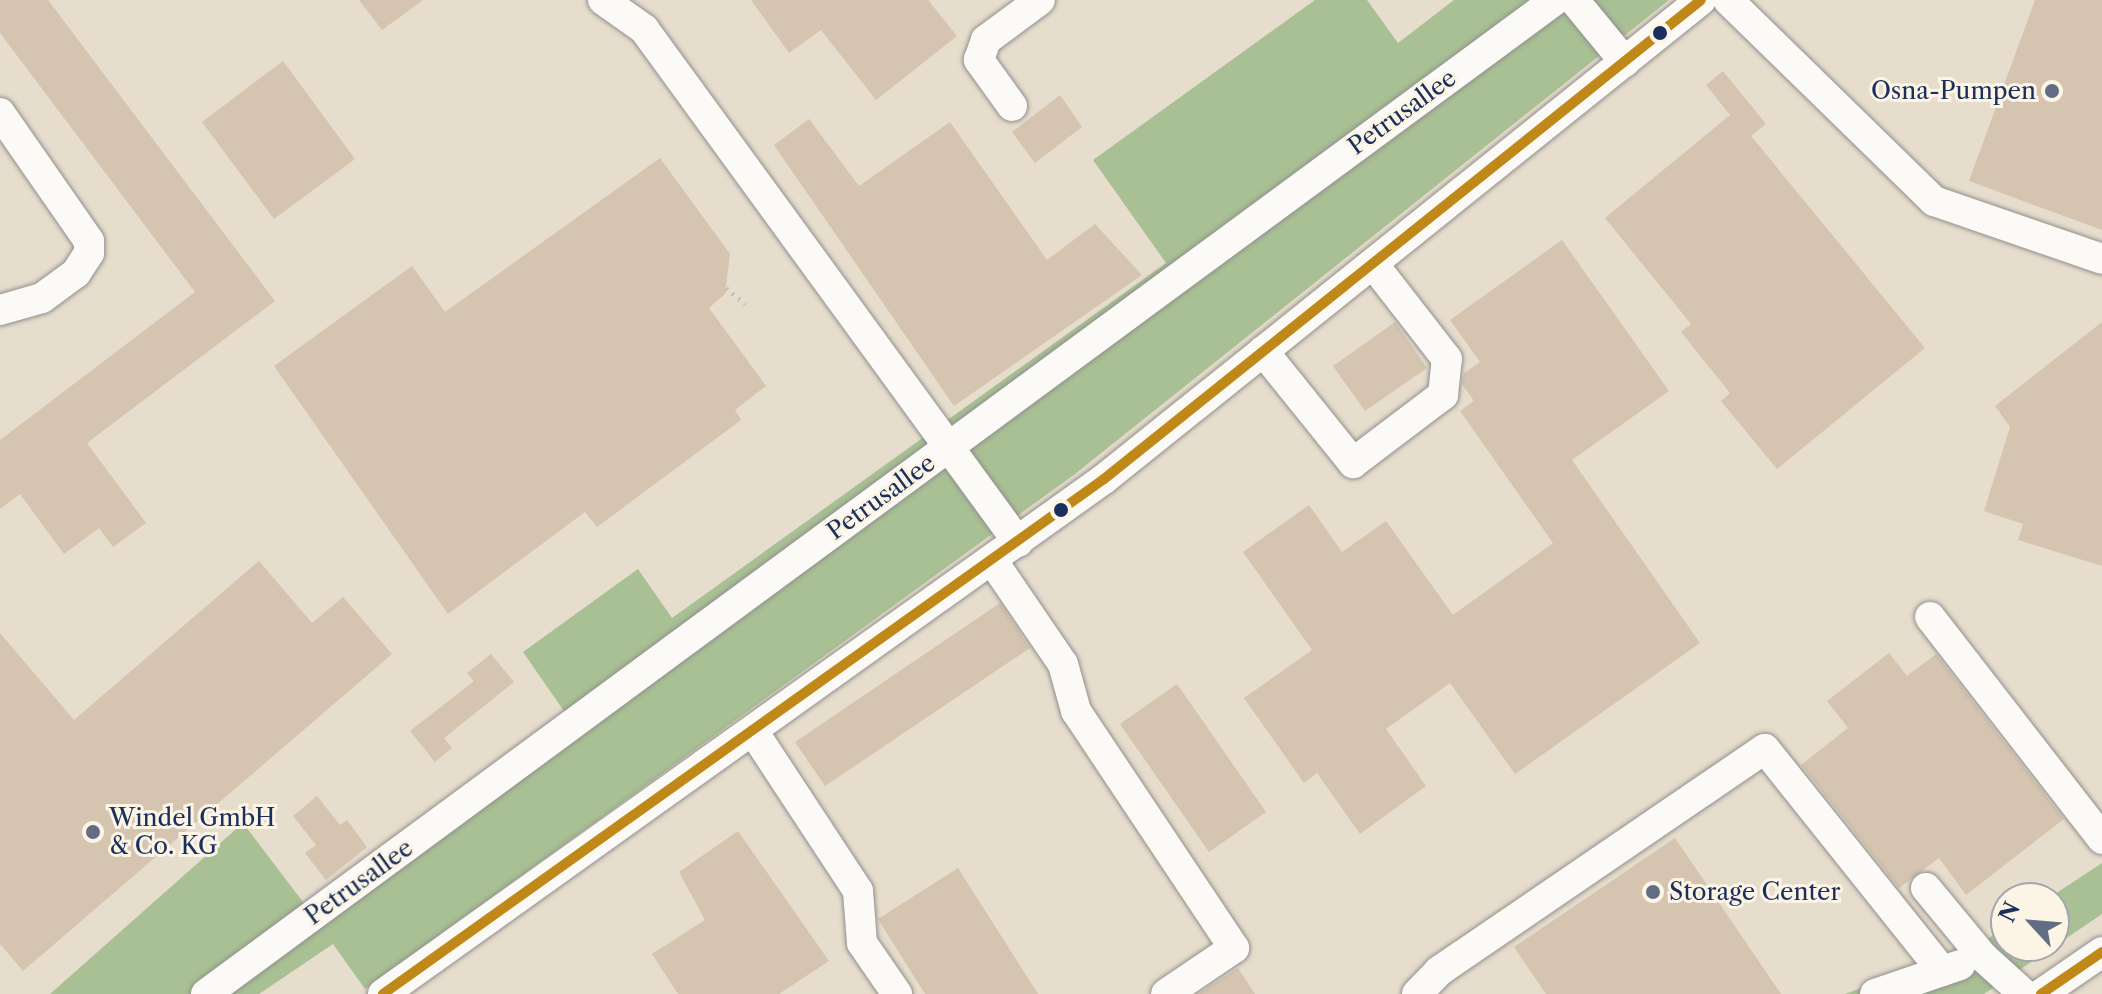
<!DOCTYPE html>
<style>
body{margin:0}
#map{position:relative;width:2102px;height:994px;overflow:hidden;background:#e7ddcc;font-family:"Libre Caslon Text",serif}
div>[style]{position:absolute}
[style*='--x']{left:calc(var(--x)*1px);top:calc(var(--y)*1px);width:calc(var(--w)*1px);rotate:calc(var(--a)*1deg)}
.forest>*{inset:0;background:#a8c093}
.building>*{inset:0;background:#d4c4b0}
.path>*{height:5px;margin-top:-2.5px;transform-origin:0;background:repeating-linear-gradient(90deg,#bfbfc1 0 2px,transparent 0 8px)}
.roads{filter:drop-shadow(0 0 2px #918f8f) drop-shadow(0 0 2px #918f8f)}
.minor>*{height:30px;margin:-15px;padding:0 15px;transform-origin:15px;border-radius:15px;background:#fbfaf7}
.bus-1>*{height:10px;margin:-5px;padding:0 5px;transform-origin:5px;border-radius:5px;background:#c08818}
.dots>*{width:22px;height:22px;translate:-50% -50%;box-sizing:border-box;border:4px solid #fcf5e5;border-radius:50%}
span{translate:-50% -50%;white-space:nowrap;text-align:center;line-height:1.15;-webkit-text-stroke:6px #fcf5e5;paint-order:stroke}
.poi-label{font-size:24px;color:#1b2f5e}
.right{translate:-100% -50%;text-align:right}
.left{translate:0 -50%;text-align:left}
.street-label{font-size:24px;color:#1b2f5e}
.north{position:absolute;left:1990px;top:882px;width:80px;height:80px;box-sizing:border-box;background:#fcf5e5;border:2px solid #a2a6af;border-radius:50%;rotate:296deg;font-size:22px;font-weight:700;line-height:32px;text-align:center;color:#1b2f5e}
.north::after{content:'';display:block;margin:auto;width:28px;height:36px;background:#626c84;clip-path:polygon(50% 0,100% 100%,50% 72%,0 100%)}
</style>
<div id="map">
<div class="forest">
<i style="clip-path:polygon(1315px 0,1367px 0,1398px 43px,1454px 0,1669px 0,1075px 474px,365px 989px,333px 944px,259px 994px,50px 994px,243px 823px,306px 906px,566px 714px,523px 652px,638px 569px,672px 618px,1166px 263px,1093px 160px)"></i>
<i style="clip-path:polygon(2102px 863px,2102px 914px,1984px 994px,1845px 994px,1975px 947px,2006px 927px,2006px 946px,2054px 946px,2054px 898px,2049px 898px)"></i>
</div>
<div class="building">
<i style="clip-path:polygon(0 0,48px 0,275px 301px,87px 443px,146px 523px,113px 547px,99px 528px,64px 554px,20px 494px,0 509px,0 440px,195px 292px,0 33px)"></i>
<i style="clip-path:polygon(359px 0,423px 0,382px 30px)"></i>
<i style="clip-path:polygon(751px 0,928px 0,957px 36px,876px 100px,821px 30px,789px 53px)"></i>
<i style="clip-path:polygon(2035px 0,2102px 0,2102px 230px,1969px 181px)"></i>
<i style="clip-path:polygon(283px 61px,355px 159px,274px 219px,202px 122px)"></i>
<i style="clip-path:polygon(1723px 71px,1766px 124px,1751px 136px,1925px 348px,1777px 469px,1721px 401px,1730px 393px,1681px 332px,1691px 324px,1605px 218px,1730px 115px,1706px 85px)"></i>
<i style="clip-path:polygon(1060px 95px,1082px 127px,1035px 163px,1012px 132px)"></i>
<i style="clip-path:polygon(809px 119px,859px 186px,950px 122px,1047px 260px,1095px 224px,1142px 275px,954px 406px,774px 145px)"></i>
<i style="clip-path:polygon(660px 158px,730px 254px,725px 294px,709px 308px,766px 386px,735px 410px,741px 420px,597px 527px,585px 512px,448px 614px,274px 366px,412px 266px,445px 312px)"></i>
<i style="clip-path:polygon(1562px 240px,1669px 391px,1572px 460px,1700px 643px,1515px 774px,1450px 683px,1386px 729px,1426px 786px,1360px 834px,1317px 773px,1304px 783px,1244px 698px,1312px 650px,1243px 552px,1309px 505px,1342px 552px,1386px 521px,1453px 615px,1553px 543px,1460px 411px,1474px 401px,1462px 384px,1464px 373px,1480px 362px,1450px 320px)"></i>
<i style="clip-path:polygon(1395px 322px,1427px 368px,1365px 411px,1333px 366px)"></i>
<i style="clip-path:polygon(2102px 322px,2102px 566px,2018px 540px,2023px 524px,1984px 511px,2010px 427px,1995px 406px)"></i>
<i style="clip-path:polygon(259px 561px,312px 623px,343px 597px,392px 654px,23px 971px,0 944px,0 633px,74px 720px)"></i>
<i style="clip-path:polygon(1000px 603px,1030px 648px,825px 786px,795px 742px)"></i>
<i style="clip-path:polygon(1889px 653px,1907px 676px,1936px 654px,2064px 819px,1966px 895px,1939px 858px,1899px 888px,1801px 765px,1848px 728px,1827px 701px)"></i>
<i style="clip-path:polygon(491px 654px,514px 682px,444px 738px,452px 748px,435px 762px,410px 731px,474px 681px,467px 673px)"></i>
<i style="clip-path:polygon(1177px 684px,1266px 812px,1209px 852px,1120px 724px)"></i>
<i style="clip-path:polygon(317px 796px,340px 825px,347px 820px,367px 847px,326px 880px,305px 853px,316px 845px,293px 816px)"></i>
<i style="clip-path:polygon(738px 831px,829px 961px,779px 994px,678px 994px,652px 954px,705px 920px,679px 872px)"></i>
<i style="clip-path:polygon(1675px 838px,1781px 994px,1546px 994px,1514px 947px)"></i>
<i style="clip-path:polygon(958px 868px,1038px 994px,925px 994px,878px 919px)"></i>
<i style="clip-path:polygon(1238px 968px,1255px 994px,1198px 994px)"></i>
</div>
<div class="path">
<i style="--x:726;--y:288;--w:25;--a:40"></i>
</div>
<div class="roads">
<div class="minor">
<i style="--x:603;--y:0;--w:50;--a:35.3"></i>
<i style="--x:644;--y:29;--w:635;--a:53.91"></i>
<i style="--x:1574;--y:0;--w:80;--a:50.6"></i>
<i style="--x:1728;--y:0;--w:288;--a:44.3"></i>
<i style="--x:1934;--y:201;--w:178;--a:19"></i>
<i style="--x:1012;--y:106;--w:57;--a:-125.7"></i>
<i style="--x:979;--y:60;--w:21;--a:-71"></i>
<i style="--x:986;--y:40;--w:67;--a:-36.5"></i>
<i style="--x:0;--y:113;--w:156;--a:55.2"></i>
<i style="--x:89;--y:241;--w:12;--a:90"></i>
<i style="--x:89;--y:253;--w:24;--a:123"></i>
<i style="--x:76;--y:273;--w:42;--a:143.7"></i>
<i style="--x:42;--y:298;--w:44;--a:164.1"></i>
<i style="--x:1263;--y:351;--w:144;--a:51.2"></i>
<i style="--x:1353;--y:463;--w:113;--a:-37.1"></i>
<i style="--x:1443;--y:395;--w:36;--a:-84"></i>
<i style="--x:1447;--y:359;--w:120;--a:-127.9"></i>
<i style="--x:992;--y:560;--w:126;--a:55.7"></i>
<i style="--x:1063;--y:664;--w:49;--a:74.5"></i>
<i style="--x:1076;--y:711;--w:285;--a:56.3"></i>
<i style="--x:1234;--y:948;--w:82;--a:145.9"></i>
<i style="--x:1930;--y:617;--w:281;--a:52.2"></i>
<i style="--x:753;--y:731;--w:191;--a:56.7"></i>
<i style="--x:858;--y:891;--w:52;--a:85.6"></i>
<i style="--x:862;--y:943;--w:62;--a:55.5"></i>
<i style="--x:1926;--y:888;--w:89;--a:50.4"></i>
<i style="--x:1983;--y:957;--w:55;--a:42.1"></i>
<i style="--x:206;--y:994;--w:1676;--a:-36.38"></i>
<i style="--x:383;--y:994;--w:886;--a:-35.54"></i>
<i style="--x:1104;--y:479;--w:765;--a:-38.74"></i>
<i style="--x:1417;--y:994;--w:32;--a:-46"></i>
<i style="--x:1439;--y:971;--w:394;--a:-34.3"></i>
<i style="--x:1765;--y:749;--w:284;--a:51.4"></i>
<i style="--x:1875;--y:994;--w:90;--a:-18.8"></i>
<i style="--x:2041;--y:994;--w:74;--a:-34.5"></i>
</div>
</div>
<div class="bus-1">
<i style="--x:383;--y:994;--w:886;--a:-35.54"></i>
<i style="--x:1104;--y:479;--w:765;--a:-38.74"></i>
<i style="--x:2041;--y:994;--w:74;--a:-34.5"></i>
</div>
<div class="dots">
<i style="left:1660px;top:33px;background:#1b2f5e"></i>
<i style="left:2052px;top:91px;background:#626c84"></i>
<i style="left:1061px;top:510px;background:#1b2f5e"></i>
<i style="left:93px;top:832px;background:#626c84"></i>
<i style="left:1653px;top:892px;background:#626c84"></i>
</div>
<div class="poi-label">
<span class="right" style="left:2036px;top:91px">Osna-Pumpen</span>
<span class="left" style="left:109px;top:832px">Windel GmbH<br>&amp; Co. KG</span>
<span class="left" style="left:1669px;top:892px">Storage Center</span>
</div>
<div class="street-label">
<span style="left:1402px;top:112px;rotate:-36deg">Petrusallee</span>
<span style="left:881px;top:497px;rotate:-36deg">Petrusallee</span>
<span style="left:359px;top:882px;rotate:-36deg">Petrusallee</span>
</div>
<div class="north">N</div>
</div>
